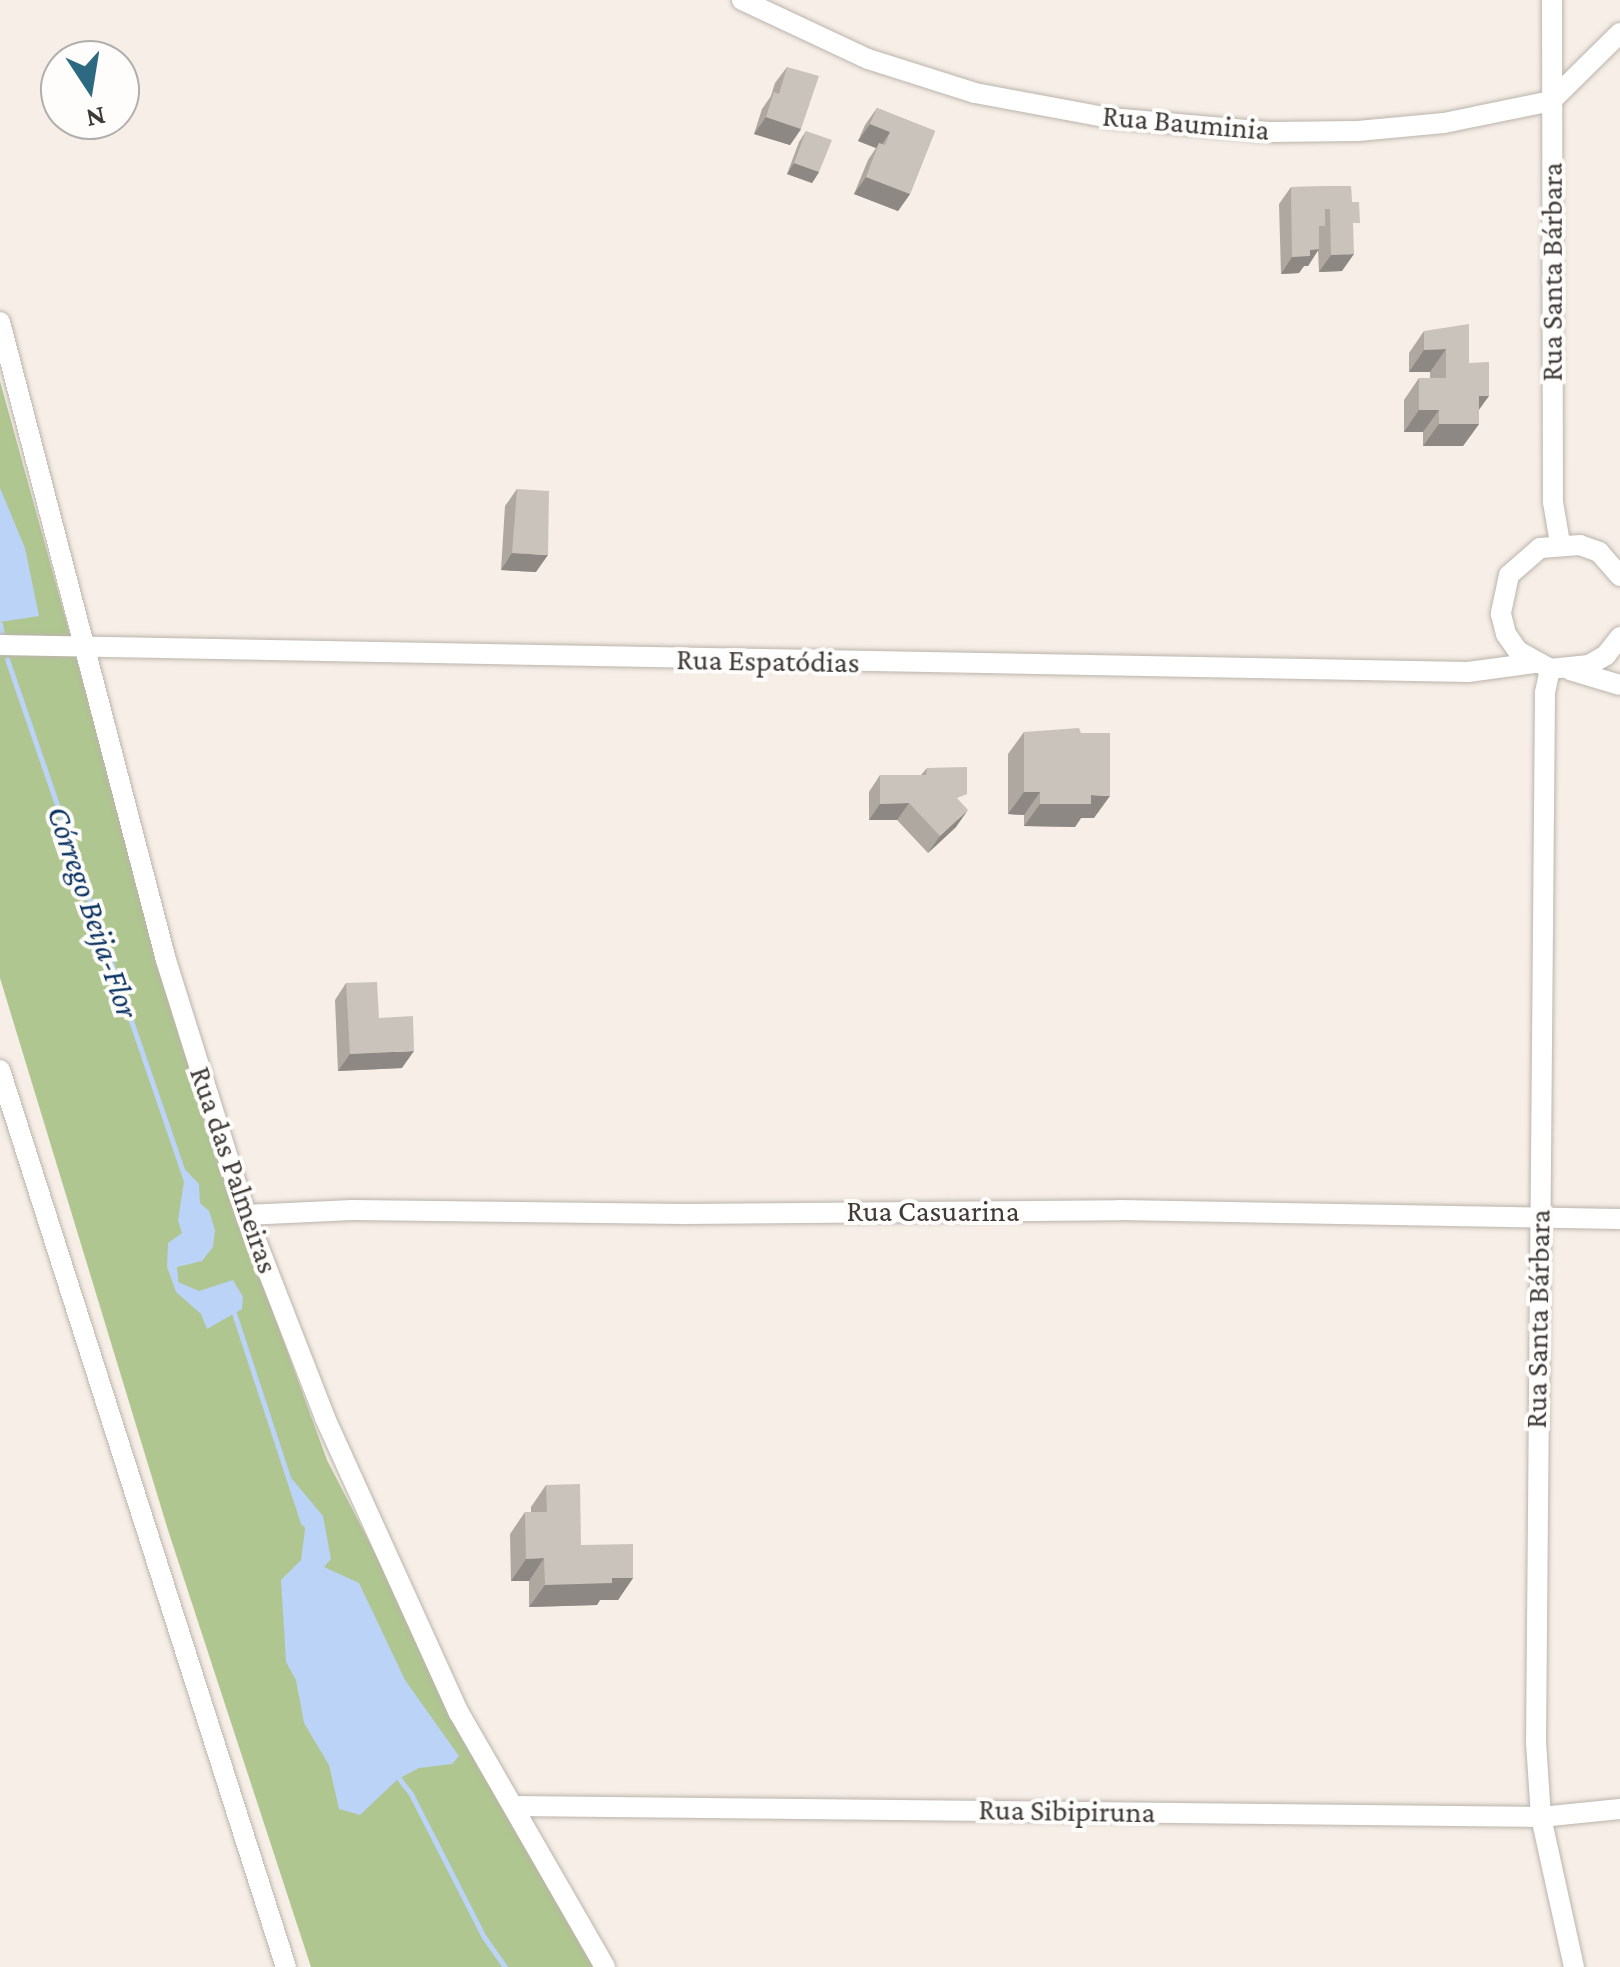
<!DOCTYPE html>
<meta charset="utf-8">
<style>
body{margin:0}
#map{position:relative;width:1620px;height:1967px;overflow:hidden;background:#f6eee7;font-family:"Crimson Pro",serif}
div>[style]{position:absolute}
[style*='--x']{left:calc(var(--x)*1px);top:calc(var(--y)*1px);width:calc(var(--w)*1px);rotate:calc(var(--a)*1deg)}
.green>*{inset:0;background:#afc690}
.water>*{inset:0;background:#bad3f6}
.stream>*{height:5px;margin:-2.5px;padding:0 2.5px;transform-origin:2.5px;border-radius:2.5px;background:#bad3f6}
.roads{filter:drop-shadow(0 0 2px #bbb4ac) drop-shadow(0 0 2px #bbb4ac)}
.minor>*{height:20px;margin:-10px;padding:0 10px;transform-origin:10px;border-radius:10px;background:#fff}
.wall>*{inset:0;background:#aea8a1}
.shaded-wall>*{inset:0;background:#8d8883}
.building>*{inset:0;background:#cac3bb}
span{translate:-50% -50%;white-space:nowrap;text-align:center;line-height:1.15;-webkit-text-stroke:8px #fefdfb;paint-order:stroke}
.street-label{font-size:30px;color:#3d3a37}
.water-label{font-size:32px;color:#093263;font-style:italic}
.north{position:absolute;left:40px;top:40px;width:100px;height:100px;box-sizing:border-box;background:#fefdfb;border:2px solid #b1afad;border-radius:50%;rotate:168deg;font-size:28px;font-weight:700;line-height:40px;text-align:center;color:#3d3a37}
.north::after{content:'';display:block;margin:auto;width:35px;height:45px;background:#2d6a81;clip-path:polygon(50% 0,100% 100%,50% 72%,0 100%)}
</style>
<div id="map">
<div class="green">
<i style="clip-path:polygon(0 381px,206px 1128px,327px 1460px,548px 1888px,596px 1967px,311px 1967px,168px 1530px,0 978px)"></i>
</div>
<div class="water">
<i style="clip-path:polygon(0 488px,25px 548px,39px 616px,0 622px)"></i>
<i style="clip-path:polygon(180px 1164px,199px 1184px,200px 1203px,209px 1211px,215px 1230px,213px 1247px,202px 1261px,177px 1267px,179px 1287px,196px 1292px,233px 1280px,243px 1297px,242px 1309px,207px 1329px,201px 1314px,176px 1292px,167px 1267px,168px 1243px,182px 1233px,178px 1220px,185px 1175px)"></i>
<i style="clip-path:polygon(287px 1473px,323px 1516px,331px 1559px,324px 1567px,359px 1583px,405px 1680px,459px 1756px,452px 1764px,419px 1768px,398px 1779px,360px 1815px,339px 1809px,329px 1765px,304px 1723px,296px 1680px,286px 1662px,281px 1580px,301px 1560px,305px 1529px)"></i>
</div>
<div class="stream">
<i style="--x:0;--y:624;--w:10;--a:79"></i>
<i style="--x:7;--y:659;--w:552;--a:71.07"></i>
<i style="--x:177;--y:1284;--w:23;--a:23"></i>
<i style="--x:233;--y:1310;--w:224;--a:71.8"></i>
<i style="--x:397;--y:1776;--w:23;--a:52"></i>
<i style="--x:411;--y:1794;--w:161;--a:63"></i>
<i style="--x:484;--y:1937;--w:37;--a:55"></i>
</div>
<div class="roads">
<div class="minor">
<i style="--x:742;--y:0;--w:139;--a:25.1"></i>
<i style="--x:868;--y:59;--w:112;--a:17.6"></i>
<i style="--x:975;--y:93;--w:137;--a:10.5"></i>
<i style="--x:1110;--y:118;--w:162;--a:5"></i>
<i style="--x:1271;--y:132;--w:87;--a:-0.7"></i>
<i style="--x:1358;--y:131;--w:86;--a:-5.3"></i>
<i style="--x:1444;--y:123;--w:109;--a:-11.6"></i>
<i style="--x:1551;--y:101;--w:97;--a:-44.6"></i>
<i style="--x:1552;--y:0;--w:502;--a:89.89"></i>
<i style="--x:1553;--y:502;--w:42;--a:80.3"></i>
<i style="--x:0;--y:322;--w:659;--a:75.42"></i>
<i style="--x:166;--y:960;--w:267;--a:72.6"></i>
<i style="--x:246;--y:1215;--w:218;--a:68.7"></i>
<i style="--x:325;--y:1418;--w:324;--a:65.6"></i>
<i style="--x:459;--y:1713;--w:293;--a:60.1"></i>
<i style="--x:1620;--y:576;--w:32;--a:-131"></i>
<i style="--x:1599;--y:552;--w:20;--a:-160"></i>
<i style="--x:1580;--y:545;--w:40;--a:175.7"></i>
<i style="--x:1540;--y:548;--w:41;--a:138.9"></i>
<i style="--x:1509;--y:575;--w:40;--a:102"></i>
<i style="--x:1501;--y:614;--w:21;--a:76"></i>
<i style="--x:1506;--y:634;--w:21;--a:55"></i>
<i style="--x:1518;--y:651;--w:37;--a:29"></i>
<i style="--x:1550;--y:669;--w:39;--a:-6"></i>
<i style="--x:1589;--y:665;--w:20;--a:-30"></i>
<i style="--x:1606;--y:655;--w:23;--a:-52"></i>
<i style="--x:0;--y:645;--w:1468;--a:1.05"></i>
<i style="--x:1468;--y:672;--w:68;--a:-7.7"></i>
<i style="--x:1550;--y:669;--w:25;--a:102"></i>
<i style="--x:1545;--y:693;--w:1049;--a:90.49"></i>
<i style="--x:1536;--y:1742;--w:75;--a:86.2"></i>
<i style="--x:1541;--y:1817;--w:154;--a:77.6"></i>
<i style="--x:1570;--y:670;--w:52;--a:16.7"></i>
<i style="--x:0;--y:1070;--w:941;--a:72.32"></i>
<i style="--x:246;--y:1215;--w:106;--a:-2.7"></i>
<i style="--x:352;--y:1210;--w:331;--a:0.7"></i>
<i style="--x:683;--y:1214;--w:437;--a:-0.5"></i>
<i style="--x:1120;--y:1210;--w:500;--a:1.03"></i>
<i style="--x:514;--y:1806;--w:1027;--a:0.61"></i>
<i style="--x:1541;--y:1817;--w:79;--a:-5.8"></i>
</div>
</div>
<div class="wall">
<i style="clip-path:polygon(787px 67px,801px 129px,790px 145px,754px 134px,762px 109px,771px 96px,775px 83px)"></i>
<i style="clip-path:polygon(877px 108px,935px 131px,910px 194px,898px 211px,854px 194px,868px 160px,876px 148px,858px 141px,865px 125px)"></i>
<i style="clip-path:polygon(806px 131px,819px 172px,812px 183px,787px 174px,799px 142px)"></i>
<i style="clip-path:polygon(1351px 186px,1353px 232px,1342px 271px,1319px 272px,1318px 250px,1308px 266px,1304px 266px,1299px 273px,1281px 274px,1279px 204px,1291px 187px)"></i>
<i style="clip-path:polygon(1424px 331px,1469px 363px,1479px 411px,1479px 424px,1463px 446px,1423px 446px,1423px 432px,1404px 432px,1404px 400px,1419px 378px,1430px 378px,1430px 372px,1409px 372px,1409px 353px)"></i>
<i style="clip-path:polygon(517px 489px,536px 572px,501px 570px,505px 506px)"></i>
<i style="clip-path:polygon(1024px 732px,1081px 733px,1094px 818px,1081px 818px,1075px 827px,1024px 826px,1024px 815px,1008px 814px,1008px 754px)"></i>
<i style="clip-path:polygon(927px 768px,961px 803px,956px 827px,928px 853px,897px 820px,869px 820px,869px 792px,880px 775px,921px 775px)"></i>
<i style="clip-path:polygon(346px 983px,379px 1018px,402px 1068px,338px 1071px,335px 1000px)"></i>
<i style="clip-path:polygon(546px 1485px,581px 1545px,633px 1578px,618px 1600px,600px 1600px,597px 1605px,529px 1607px,529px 1581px,511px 1581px,510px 1534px,525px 1512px,531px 1512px,531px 1507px)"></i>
</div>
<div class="shaded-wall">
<i style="clip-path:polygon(766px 117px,801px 129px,790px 145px,754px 134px)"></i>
<i style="clip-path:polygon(870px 124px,890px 132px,879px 149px,879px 143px,876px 148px,858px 141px)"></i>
<i style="clip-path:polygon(794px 163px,819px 172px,812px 183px,787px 174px)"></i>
<i style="clip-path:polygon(866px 177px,910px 194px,898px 211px,854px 194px)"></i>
<i style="clip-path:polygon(1319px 249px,1308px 266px,1304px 266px,1299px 273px,1281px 274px,1292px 257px,1310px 250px)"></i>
<i style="clip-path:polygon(1354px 254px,1342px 271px,1319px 272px,1331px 255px)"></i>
<i style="clip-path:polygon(1446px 349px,1430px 372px,1409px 372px,1424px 350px)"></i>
<i style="clip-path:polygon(1479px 396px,1489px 396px,1473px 418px)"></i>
<i style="clip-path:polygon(1419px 410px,1439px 410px,1423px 432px,1404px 432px)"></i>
<i style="clip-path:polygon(1439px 424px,1479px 424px,1463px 446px,1423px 446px)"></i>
<i style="clip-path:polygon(512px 553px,548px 555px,536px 572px,501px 570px)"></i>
<i style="clip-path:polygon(1024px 792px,1040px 792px,1024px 815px,1008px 814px)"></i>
<i style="clip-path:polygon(1091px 795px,1110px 796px,1094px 818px,1081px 818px,1075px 827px,1024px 826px,1040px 804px)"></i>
<i style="clip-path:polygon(909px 803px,897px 820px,869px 820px,880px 804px)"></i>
<i style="clip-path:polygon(968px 810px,956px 827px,928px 853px,940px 836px)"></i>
<i style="clip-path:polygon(414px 1051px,402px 1068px,338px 1071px,350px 1054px)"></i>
<i style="clip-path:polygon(544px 1558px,529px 1581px,511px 1581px,526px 1559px)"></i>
<i style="clip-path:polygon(612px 1578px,633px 1578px,618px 1600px,600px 1600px,597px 1605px,529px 1607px,545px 1585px)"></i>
</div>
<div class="building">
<i style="clip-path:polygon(787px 67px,819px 76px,801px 129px,766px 117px,774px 92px,779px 94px)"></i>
<i style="clip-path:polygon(877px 108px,935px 131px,910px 194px,866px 177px,879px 143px,885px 145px,890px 132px,870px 124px)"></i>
<i style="clip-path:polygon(806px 131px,832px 140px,819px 172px,794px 163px)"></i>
<i style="clip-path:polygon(1351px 186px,1351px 202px,1359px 202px,1360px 223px,1353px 223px,1354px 254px,1331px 255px,1330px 209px,1325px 209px,1325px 226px,1319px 226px,1319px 249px,1310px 250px,1310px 256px,1292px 257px,1291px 187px)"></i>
<i style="clip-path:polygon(1469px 324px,1469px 363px,1489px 362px,1489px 396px,1479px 396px,1479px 424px,1439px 424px,1439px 410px,1419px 410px,1419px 378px,1446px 378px,1446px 349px,1424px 350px,1424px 331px)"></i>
<i style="clip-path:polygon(517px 489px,549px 491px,548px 555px,512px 553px)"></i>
<i style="clip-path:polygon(1079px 728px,1081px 733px,1110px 733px,1110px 796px,1091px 795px,1091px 804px,1040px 804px,1040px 792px,1024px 792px,1024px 732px)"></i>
<i style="clip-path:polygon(967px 767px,967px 794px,957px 798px,968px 810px,940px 836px,909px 803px,880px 804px,880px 775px,926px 775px,927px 768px)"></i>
<i style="clip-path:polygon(377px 982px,379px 1018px,413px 1016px,414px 1051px,350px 1054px,346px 983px)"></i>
<i style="clip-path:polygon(580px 1484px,581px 1545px,633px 1544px,633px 1578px,612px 1578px,612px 1583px,545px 1585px,544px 1558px,526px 1559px,525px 1512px,547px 1512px,546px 1485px)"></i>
</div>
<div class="street-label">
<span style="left:1186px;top:123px;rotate:5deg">Rua Bauminia</span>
<span style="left:1552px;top:272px;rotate:-90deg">Rua Santa Bárbara</span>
<span style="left:768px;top:661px;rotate:1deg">Rua Espatódias</span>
<span style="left:234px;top:1170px;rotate:71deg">Rua das Palmeiras</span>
<span style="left:933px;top:1211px">Rua Casuarina</span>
<span style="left:1538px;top:1319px;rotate:-89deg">Rua Santa Bárbara</span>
<span style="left:1067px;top:1811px;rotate:1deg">Rua Sibipiruna</span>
</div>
<div class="water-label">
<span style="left:93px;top:912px;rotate:71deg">Córrego Beija-Flor</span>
</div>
<div class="north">N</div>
</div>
